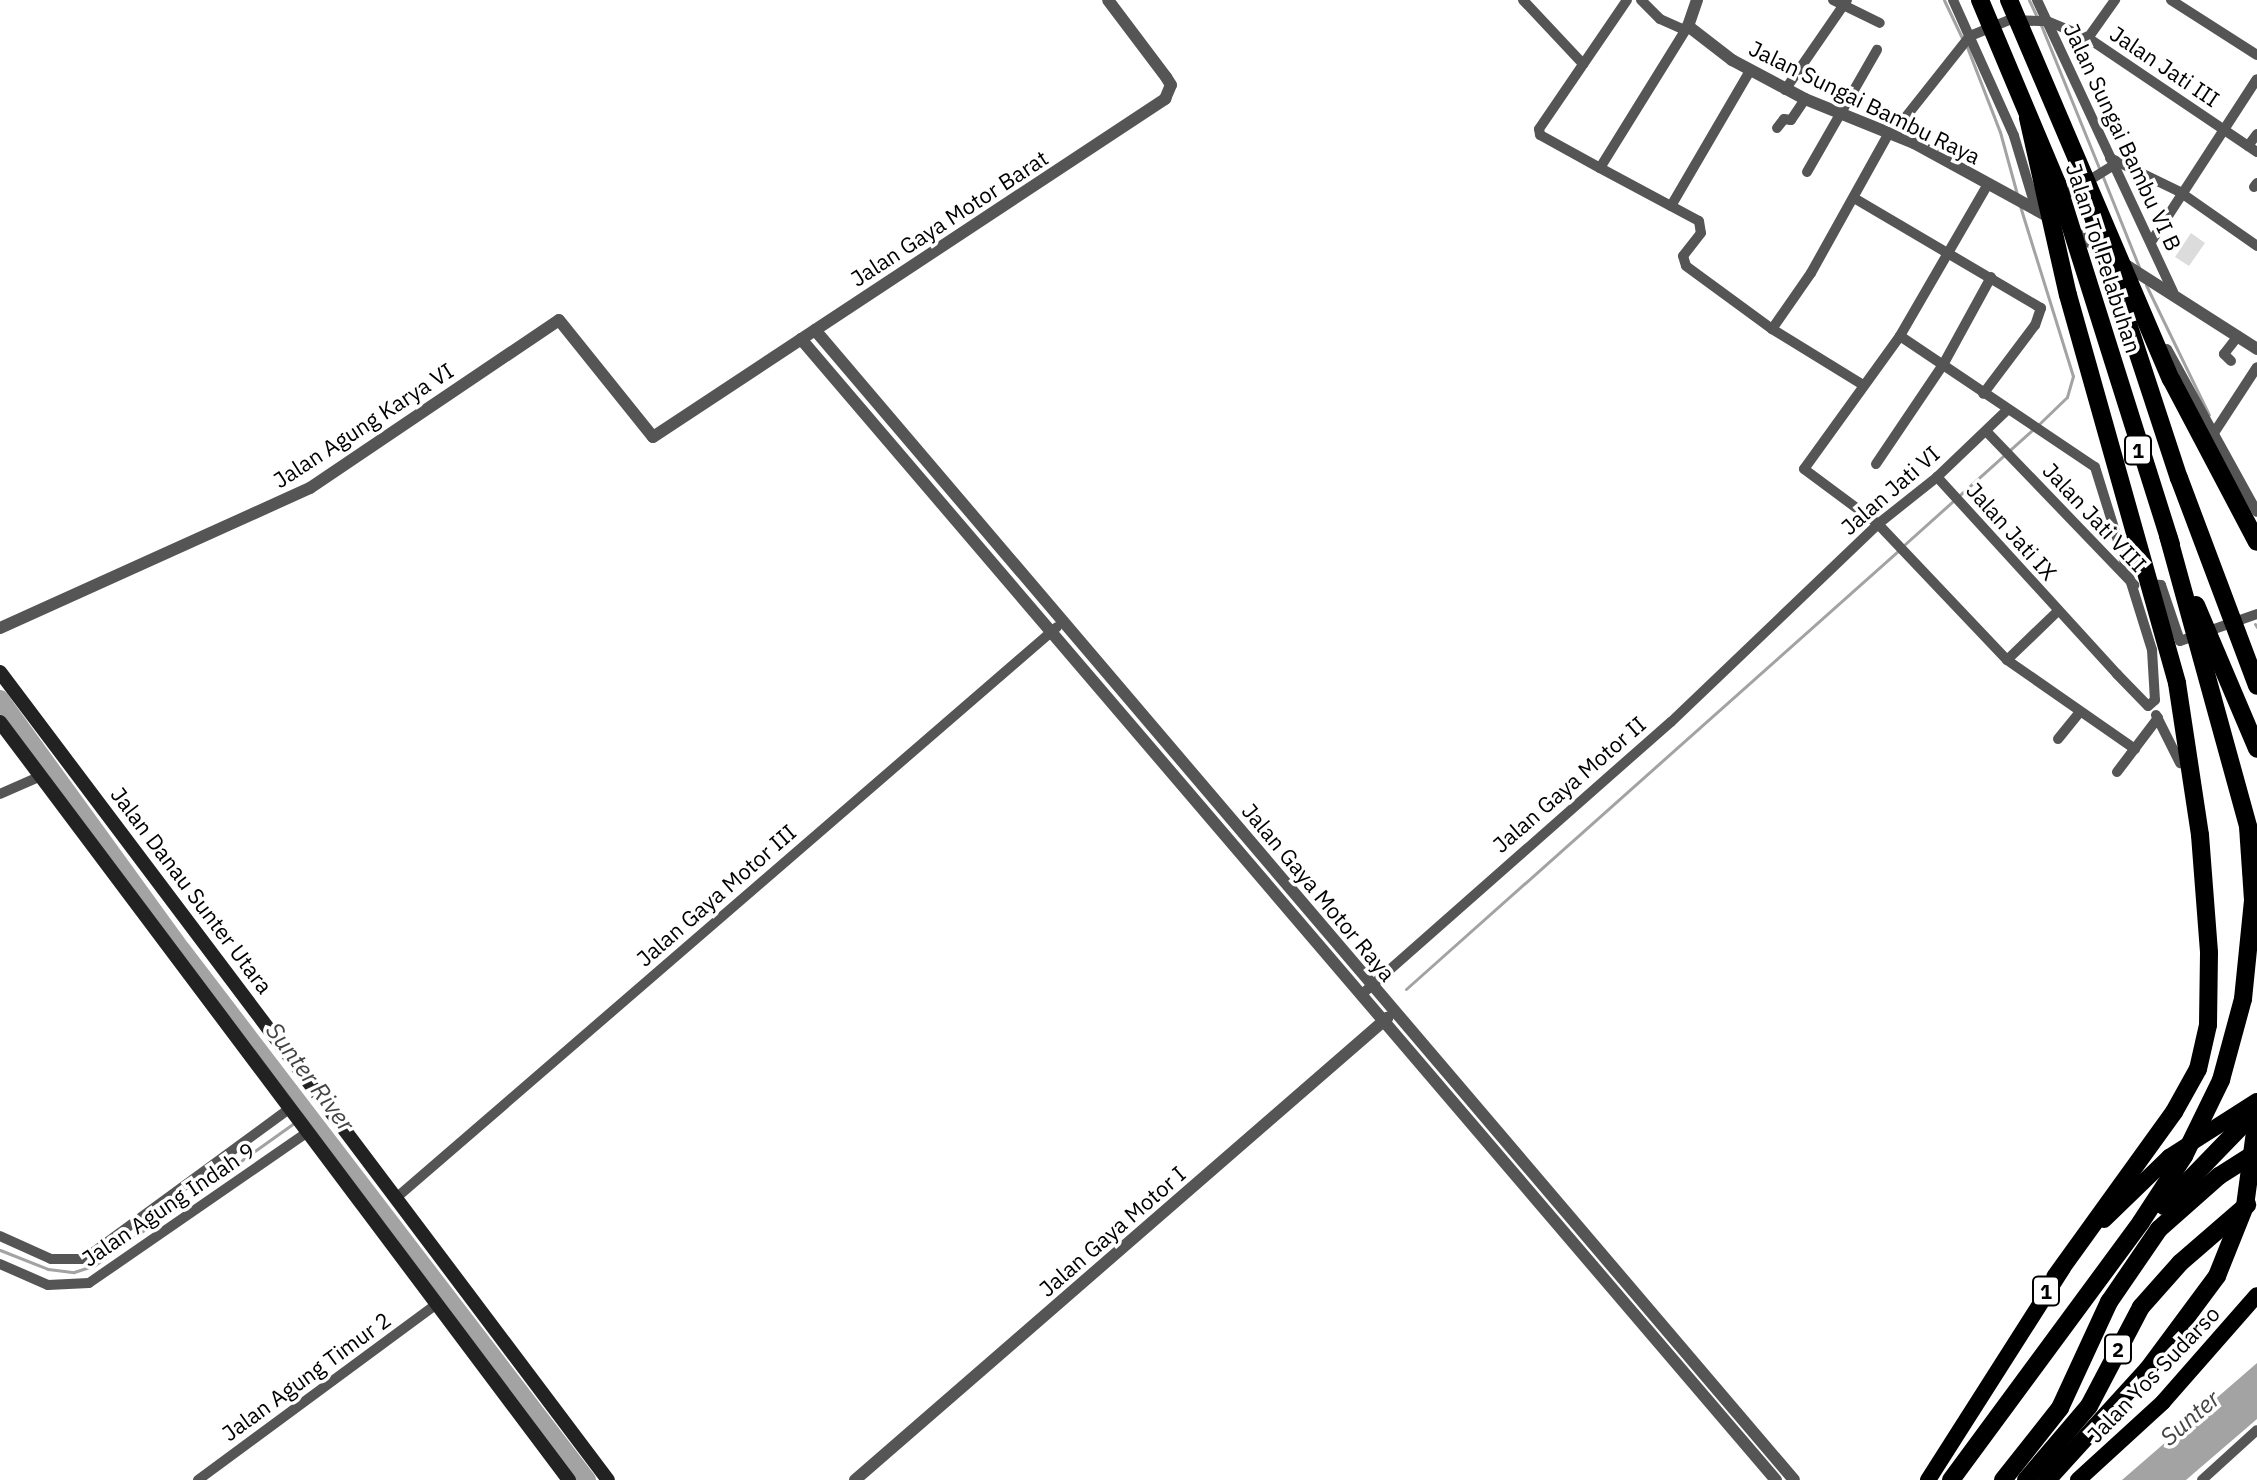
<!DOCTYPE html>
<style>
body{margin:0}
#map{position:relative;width:2257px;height:1480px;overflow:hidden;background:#fff;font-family:"IBM Plex Sans",sans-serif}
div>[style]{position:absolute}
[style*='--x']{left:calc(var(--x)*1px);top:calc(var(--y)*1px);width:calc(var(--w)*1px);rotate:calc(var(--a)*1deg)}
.green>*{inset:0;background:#dcdcdc}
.water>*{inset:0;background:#a3a3a3}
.stream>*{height:3px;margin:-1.5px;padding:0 1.5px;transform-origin:1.5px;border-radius:1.5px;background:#a3a3a3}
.river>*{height:18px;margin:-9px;padding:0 9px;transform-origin:9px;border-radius:9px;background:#a3a3a3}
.minor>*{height:10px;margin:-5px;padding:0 5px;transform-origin:5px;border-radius:5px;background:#555}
.tertiary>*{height:12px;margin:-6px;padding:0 6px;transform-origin:6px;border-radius:6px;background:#555}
.secondary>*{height:14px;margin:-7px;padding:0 7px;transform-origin:7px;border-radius:7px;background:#222}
.trunk>*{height:16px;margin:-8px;padding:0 8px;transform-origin:8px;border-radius:8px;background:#000}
.motorway>*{height:18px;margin:-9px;padding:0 9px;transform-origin:9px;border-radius:9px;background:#000}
span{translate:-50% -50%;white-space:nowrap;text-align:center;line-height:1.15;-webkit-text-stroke:7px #fff;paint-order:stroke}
.shield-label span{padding:2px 6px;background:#fff;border:2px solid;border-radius:6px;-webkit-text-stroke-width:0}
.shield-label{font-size:20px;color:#000;font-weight:700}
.street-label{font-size:22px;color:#000}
.water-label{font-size:24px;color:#444;font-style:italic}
</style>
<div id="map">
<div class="green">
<i style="clip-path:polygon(2191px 233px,2205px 243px,2189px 266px,2175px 257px)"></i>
</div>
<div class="water">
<i style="clip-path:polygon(2257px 1363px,2257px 1419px,2186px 1480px,2122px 1480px)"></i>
</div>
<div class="stream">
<i style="--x:1944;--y:0;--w:44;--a:64.6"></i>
<i style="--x:2029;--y:0;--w:21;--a:65"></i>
<i style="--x:2041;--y:25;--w:157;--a:67.9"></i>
<i style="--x:1967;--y:47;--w:91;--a:68.8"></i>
<i style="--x:2000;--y:132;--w:64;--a:74.7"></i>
<i style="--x:2103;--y:177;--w:97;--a:68.2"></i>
<i style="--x:2020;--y:206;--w:178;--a:72.7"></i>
<i style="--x:2073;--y:376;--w:22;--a:106"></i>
<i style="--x:2067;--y:397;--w:40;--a:136"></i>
<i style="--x:2146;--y:285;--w:144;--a:64.1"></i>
<i style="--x:1904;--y:545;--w:172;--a:-41.9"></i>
<i style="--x:2255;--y:624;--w:4;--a:56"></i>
<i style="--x:1406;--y:989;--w:660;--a:-41.68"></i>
<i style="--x:0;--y:1250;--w:52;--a:21.6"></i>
<i style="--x:48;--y:1269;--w:26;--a:7"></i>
<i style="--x:74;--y:1272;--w:22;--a:-18"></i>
<i style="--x:95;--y:1265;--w:244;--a:-35.5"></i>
</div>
<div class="river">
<i style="--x:0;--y:699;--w:310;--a:54.1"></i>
<i style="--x:182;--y:950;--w:667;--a:52.61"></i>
</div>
<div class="minor">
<i style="--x:1523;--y:0;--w:88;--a:46.8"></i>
<i style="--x:1641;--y:0;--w:27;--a:45"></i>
<i style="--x:1660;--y:19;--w:27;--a:24"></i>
<i style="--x:1833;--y:0;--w:52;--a:26.1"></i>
<i style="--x:1953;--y:0;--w:149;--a:65.8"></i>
<i style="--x:2014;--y:136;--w:76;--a:73.2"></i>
<i style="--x:2037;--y:0;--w:322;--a:65"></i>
<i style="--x:2171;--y:0;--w:102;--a:32.6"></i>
<i style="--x:1688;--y:26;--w:167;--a:121.8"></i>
<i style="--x:1600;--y:168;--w:112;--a:28.2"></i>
<i style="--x:1699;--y:221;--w:12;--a:81"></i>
<i style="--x:1701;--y:233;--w:29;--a:128"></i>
<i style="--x:1683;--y:256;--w:10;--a:73"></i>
<i style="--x:1686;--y:266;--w:107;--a:36.2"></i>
<i style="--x:1772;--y:329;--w:107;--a:31.6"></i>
<i style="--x:2088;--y:38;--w:47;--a:-54.6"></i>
<i style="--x:1785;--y:90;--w:109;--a:-55.4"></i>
<i style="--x:1777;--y:128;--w:11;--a:-52"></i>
<i style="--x:1784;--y:119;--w:7;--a:8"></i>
<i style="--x:1791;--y:120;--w:25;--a:-56"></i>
<i style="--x:1893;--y:133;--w:124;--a:-51.6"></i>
<i style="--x:1970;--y:36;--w:42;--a:-22.3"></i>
<i style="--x:2009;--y:20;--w:38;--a:2"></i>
<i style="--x:2047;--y:21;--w:44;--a:22.5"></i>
<i style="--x:2088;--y:38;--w:204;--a:34"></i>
<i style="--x:2248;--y:146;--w:15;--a:-53"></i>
<i style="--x:2110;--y:158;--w:78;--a:25.9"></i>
<i style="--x:2180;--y:192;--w:94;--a:35"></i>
<i style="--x:1600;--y:168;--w:68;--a:-151.2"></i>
<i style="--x:1540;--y:135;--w:6;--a:-99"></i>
<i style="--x:1539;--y:129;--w:156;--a:-55.7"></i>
<i style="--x:1807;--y:172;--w:141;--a:-60.2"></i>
<i style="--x:1988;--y:184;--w:176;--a:120.1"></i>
<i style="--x:1900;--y:336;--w:164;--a:125.8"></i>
<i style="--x:1804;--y:469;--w:92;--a:36.6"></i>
<i style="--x:1878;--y:524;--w:187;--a:46.5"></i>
<i style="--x:2007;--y:660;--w:156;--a:34.8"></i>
<i style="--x:2254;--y:187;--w:5;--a:-53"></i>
<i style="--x:1854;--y:198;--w:217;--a:30.5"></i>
<i style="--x:2041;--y:308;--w:18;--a:109"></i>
<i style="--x:2035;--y:325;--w:86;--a:127"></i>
<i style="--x:2059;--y:199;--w:65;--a:-31.7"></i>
<i style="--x:1671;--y:206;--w:156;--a:-59.7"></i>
<i style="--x:2151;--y:242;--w:194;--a:-57"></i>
<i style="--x:1772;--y:329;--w:68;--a:-55.1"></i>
<i style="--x:1811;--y:273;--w:162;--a:-60.9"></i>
<i style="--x:1900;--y:336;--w:235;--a:33.9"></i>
<i style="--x:2095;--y:467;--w:192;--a:72.7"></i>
<i style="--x:2152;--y:650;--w:50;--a:86.6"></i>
<i style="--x:2155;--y:700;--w:9;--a:139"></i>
<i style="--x:2148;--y:706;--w:45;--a:-134.1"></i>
<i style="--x:2117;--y:674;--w:267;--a:-132.4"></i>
<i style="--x:2167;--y:349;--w:186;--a:61.1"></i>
<i style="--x:2231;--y:361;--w:10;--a:-135"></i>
<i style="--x:2224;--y:354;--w:23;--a:-52"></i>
<i style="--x:1986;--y:431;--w:214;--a:46.1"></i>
<i style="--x:2212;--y:436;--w:82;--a:-56.9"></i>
<i style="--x:1876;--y:464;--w:122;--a:-56"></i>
<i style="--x:1944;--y:363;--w:98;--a:-61.3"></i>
<i style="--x:2149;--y:584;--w:12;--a:5"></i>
<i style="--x:2161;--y:585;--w:59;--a:71.3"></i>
<i style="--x:2180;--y:641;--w:82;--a:-19.3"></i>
<i style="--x:2007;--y:660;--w:71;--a:-43.9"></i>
<i style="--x:2156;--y:715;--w:54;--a:63.4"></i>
<i style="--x:2058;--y:739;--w:33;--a:-51"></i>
<i style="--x:2117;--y:772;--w:68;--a:-52.8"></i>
<i style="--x:0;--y:794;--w:45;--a:-23.7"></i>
<i style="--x:1361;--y:995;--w:413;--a:-41.4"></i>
<i style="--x:1671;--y:722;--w:286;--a:-43.7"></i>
<i style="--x:1878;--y:524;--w:75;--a:-38.5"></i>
<i style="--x:1937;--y:477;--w:95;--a:-43.7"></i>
<i style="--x:396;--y:1198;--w:873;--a:-40.82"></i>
<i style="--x:0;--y:1236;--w:56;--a:24.3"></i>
<i style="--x:51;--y:1259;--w:33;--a:0"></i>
<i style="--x:84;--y:1259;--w:255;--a:-36.2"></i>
<i style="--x:0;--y:1264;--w:52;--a:23.6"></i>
<i style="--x:48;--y:1285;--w:41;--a:-2.8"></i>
<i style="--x:89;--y:1283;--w:266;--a:-34.6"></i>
<i style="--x:198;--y:1480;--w:297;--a:-36.4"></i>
<i style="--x:2202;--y:1480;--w:74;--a:-42.3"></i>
</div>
<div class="tertiary">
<i style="--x:1697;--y:0;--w:28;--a:109"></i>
<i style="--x:1688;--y:26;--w:56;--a:37.7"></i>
<i style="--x:1732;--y:60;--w:83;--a:28.1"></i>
<i style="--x:1805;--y:99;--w:118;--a:22"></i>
<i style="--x:1914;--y:143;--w:156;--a:28.7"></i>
<i style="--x:2071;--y:230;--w:221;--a:32.6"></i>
<i style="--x:815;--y:330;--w:1510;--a:49.59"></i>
<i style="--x:801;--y:339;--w:1501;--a:49.49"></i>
<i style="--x:0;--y:628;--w:340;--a:-24.3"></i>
<i style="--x:310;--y:488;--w:300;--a:-34"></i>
<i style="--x:559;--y:320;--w:150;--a:51.2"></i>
<i style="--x:653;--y:437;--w:614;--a:-33.43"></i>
<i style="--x:1165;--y:99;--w:15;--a:-67"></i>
<i style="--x:1171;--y:85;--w:9;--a:-122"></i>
<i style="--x:1166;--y:77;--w:96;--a:-127"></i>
<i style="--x:855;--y:1480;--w:705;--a:-40.97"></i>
</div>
<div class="secondary">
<i style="--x:0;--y:672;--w:1011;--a:53.04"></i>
<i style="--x:0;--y:722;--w:948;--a:53.11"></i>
</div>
<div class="trunk">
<i style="--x:2104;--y:1220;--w:91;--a:-44.1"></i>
<i style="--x:2169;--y:1157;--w:104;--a:-32.5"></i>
<i style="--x:1928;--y:1480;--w:251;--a:-57.5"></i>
<i style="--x:2078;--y:1480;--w:115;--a:-42.5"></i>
<i style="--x:2163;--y:1402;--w:142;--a:-48.7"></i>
</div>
<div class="motorway">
<i style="--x:1980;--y:0;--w:199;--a:67.2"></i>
<i style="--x:2057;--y:183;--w:379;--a:72.5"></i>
<i style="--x:2009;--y:0;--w:412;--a:66.9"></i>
<i style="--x:2171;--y:379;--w:184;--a:62.2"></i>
<i style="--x:2028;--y:118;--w:181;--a:77.3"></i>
<i style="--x:2068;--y:295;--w:403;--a:74.3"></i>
<i style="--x:2177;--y:683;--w:154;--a:81.4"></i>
<i style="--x:2200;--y:835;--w:118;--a:85.6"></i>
<i style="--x:2209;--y:953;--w:72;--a:90.8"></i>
<i style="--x:2208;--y:1025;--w:45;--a:102.8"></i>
<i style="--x:2198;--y:1069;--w:49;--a:119.2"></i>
<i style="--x:2174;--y:1112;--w:203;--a:125.8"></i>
<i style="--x:2093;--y:217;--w:275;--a:71.8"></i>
<i style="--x:2179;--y:478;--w:222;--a:69.4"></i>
<i style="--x:2196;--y:605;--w:156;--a:67"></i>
<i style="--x:2164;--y:1206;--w:134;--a:-45.9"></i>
<i style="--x:1951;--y:1480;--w:320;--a:-53.6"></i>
<i style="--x:2141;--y:1222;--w:79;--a:-56.9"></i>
<i style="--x:2184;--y:1156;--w:85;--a:-64"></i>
<i style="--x:2221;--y:1080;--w:84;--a:-74.8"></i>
<i style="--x:2243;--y:999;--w:100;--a:-84.2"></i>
<i style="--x:2253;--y:900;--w:74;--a:-93.9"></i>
<i style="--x:2248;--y:826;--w:301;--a:-105.4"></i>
<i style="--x:2003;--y:1480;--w:92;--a:-51.6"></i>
<i style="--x:2060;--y:1408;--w:117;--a:-65.2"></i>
<i style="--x:2109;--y:1302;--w:88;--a:-55.6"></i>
<i style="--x:2159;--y:1229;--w:80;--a:-41.5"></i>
<i style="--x:2219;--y:1176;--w:45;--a:-32.3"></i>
<i style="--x:2026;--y:1480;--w:97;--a:-49.6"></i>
<i style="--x:2089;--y:1406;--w:112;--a:-62.3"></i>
<i style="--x:2141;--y:1307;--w:59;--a:-48.4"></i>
<i style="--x:2180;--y:1263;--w:89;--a:-40.9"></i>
<i style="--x:2047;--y:1480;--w:150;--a:-47.7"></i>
<i style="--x:2148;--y:1369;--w:116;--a:-53.4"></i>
<i style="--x:2217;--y:1276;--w:75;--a:-68.2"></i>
<i style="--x:2245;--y:1206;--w:90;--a:-82.3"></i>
</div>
<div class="shield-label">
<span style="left:2138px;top:450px">1</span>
<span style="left:2046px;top:1291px">1</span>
<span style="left:2118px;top:1349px">2</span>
</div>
<div class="street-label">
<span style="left:2165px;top:66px;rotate:34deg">Jalan Jati III</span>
<span style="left:1865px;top:102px;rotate:26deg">Jalan Sungai Bambu Raya</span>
<span style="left:2123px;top:137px;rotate:65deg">Jalan Sungai Bambu VI B</span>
<span style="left:949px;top:218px;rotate:-33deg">Jalan Gaya Motor Barat</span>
<span style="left:2104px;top:258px;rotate:72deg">Jalan Tol Pelabuhan</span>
<span style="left:363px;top:425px;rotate:-33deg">Jalan Agung Karya VI</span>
<span style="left:1890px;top:490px;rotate:-41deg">Jalan Jati VI</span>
<span style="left:2095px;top:517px;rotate:47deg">Jalan Jati VIII</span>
<span style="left:2012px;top:531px;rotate:48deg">Jalan Jati IX</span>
<span style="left:1569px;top:784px;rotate:-41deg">Jalan Gaya Motor II</span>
<span style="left:192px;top:890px;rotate:53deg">Jalan Danau Sunter Utara</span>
<span style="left:1319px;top:892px;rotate:50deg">Jalan Gaya Motor Raya</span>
<span style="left:716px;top:895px;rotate:-41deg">Jalan Gaya Motor III</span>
<span style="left:168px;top:1204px;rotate:-34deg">Jalan Agung Indah 9</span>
<span style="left:1112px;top:1231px;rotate:-41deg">Jalan Gaya Motor I</span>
<span style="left:2153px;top:1374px;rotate:-46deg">Jalan Yos Sudarso</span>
<span style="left:306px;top:1376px;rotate:-36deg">Jalan Agung Timur 2</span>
</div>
<div class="water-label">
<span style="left:310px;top:1077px;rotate:53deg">Sunter River</span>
<span style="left:2190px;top:1418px;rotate:-41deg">Sunter</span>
</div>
</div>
